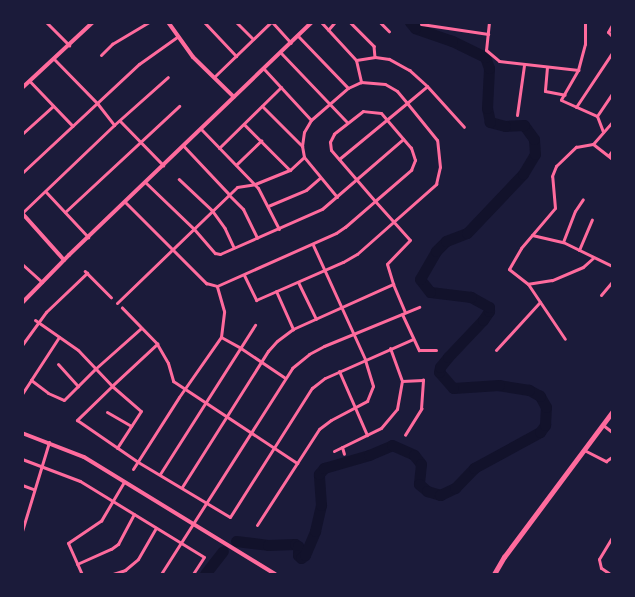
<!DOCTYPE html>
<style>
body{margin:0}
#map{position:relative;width:635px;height:597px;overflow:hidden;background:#1b1b3a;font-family:Jost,sans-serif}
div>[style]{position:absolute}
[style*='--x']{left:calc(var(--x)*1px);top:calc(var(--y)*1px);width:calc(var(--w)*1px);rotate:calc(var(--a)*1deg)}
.river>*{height:11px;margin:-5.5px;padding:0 5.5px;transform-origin:5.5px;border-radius:5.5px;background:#12122b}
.pedestrian>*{height:2.5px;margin:-1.25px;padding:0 1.25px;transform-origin:1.25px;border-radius:1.25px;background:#ff6b9d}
.minor>*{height:3px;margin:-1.5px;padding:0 1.5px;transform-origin:1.5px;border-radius:1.5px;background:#ff6b9d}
.tertiary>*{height:4px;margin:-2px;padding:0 2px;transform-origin:2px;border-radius:2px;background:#ff6b9d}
.primary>*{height:5px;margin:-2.5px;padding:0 2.5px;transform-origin:2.5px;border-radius:2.5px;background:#ff6b9d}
span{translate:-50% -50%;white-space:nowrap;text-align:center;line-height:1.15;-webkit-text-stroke:4.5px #1b1b3a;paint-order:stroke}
.frame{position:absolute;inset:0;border:24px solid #1b1b3a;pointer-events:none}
</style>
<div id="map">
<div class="river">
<i style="--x:236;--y:541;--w:32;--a:7"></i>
<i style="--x:268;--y:545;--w:27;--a:-2"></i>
<i style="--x:295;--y:544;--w:4;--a:34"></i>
<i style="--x:298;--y:546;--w:9;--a:90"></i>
<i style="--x:298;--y:555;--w:4;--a:45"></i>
<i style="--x:301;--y:558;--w:5;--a:-37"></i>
<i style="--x:305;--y:555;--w:26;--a:-67"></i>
<i style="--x:315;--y:531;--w:27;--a:-77"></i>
<i style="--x:321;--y:505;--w:31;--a:-94"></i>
<i style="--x:319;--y:474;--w:8;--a:-50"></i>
<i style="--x:324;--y:468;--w:47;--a:-16.1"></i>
<i style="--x:369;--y:455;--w:25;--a:-23"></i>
<i style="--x:392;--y:445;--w:24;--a:24"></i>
<i style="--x:414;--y:455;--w:11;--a:52"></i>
<i style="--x:421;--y:464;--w:20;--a:96"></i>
<i style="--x:419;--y:484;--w:11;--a:41"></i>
<i style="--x:427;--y:491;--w:14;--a:17"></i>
<i style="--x:440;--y:495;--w:17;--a:-25"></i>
<i style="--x:455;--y:488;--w:28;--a:-46"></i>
<i style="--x:474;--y:468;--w:75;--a:-28.6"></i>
<i style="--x:540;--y:432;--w:9;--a:-54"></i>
<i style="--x:545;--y:425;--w:18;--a:-87"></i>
<i style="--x:546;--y:407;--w:13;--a:-119"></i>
<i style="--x:540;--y:396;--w:13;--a:-151"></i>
<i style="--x:529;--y:390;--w:30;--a:-171"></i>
<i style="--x:499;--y:385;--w:46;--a:176.3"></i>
<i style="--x:453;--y:388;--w:21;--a:-131"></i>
<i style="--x:439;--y:372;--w:5;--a:-79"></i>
<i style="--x:440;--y:367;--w:13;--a:-51"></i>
<i style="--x:448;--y:357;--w:51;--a:-46.6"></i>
<i style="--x:483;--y:320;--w:11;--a:-56"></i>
<i style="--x:489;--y:311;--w:4;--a:-90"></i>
<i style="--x:489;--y:307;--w:21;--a:-151"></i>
<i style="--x:471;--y:297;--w:41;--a:-173"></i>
<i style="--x:430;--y:292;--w:16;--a:-128"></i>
<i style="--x:420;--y:279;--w:32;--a:-60"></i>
<i style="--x:436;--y:251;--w:14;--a:-45"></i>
<i style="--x:446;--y:241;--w:22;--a:-21"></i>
<i style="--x:467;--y:233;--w:81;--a:-46.5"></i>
<i style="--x:523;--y:174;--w:23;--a:-59"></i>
<i style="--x:535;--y:154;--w:15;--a:-94"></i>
<i style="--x:534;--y:139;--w:17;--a:-126"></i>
<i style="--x:524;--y:125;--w:19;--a:177"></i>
<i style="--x:505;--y:126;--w:16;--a:-165"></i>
<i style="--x:490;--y:122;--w:14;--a:-102"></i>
<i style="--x:487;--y:108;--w:40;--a:-87.1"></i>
<i style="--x:489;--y:68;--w:12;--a:-110"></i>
<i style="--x:485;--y:57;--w:37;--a:-154"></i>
<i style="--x:452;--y:41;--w:39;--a:-161"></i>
<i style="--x:415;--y:28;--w:8;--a:-130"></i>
<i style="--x:205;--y:574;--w:29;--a:-52"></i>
</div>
<div class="pedestrian">
<i style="--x:350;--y:22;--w:34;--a:45"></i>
<i style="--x:374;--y:46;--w:11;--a:85"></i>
<i style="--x:380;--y:22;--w:13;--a:45"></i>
<i style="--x:328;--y:30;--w:11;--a:-49"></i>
<i style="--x:30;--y:81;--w:62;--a:46.3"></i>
<i style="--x:244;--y:124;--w:65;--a:45"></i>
<i style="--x:184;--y:146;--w:66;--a:46.8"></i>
<i style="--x:236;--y:165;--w:35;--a:-44"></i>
<i style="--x:179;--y:179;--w:45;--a:43.2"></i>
<i style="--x:212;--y:210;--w:22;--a:54"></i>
<i style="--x:225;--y:228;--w:21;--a:65"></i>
<i style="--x:85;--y:271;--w:37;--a:45"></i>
<i style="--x:241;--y:348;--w:52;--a:34"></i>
<i style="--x:112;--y:386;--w:62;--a:-43"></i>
<i style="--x:157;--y:344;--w:50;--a:-134.2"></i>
<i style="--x:405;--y:435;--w:31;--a:-58"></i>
<i style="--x:421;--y:409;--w:29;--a:-86"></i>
<i style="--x:68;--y:543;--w:40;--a:-34"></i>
<i style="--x:101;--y:521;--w:45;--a:-59.5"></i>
</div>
<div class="minor">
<i style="--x:46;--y:22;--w:33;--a:45"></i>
<i style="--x:204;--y:22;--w:47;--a:46.7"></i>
<i style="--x:236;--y:22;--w:24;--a:45"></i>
<i style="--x:272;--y:22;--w:28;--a:48"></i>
<i style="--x:321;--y:22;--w:52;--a:47.4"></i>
<i style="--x:356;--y:60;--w:23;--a:77"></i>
<i style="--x:489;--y:22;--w:28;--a:96"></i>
<i style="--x:486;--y:50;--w:17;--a:40"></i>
<i style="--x:499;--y:61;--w:80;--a:6.5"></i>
<i style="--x:578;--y:70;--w:27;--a:-75"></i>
<i style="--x:585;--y:44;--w:22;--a:-90"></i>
<i style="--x:421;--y:24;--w:68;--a:8.5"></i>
<i style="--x:612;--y:25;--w:8;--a:120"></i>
<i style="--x:608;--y:32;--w:6;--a:45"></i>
<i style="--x:298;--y:36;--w:72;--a:46.1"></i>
<i style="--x:281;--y:53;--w:95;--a:46.3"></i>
<i style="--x:101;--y:55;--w:16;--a:-45"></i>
<i style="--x:112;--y:44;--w:43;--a:-30.7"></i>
<i style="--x:54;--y:59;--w:62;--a:45.7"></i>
<i style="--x:97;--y:103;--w:28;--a:52"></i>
<i style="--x:547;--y:67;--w:24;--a:95"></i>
<i style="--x:545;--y:91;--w:20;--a:11"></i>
<i style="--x:264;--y:69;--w:69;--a:47.3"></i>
<i style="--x:578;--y:70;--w:34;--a:120"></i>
<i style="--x:561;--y:100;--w:39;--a:24"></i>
<i style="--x:597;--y:116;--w:17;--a:69"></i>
<i style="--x:214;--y:77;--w:79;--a:-44"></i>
<i style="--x:427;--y:86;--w:55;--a:47.9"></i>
<i style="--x:262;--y:106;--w:57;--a:45"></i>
<i style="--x:576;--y:107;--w:65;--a:-56.3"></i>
<i style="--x:517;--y:115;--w:50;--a:-82"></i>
<i style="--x:597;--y:116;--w:27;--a:-56"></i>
<i style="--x:120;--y:121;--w:62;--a:45.7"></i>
<i style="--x:201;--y:129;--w:82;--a:46"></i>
<i style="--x:258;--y:188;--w:46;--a:62.9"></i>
<i style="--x:22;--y:134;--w:42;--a:-42.1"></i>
<i style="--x:593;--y:144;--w:29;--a:-49"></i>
<i style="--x:219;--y:148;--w:87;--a:-44.5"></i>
<i style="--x:609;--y:155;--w:5;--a:-53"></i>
<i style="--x:22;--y:173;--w:160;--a:-43"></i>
<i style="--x:139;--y:64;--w:47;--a:-35.4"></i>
<i style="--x:145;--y:182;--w:68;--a:43.8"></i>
<i style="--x:194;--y:229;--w:32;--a:49"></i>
<i style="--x:215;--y:253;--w:5;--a:11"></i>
<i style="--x:220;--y:254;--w:111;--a:-23.8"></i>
<i style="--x:322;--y:209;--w:107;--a:-40.8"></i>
<i style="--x:46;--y:192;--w:62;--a:47"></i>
<i style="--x:229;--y:195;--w:20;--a:45"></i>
<i style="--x:243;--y:209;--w:32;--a:64"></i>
<i style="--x:337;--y:197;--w:52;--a:-129.5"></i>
<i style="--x:304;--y:157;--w:11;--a:-100"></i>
<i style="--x:302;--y:146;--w:14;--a:-82"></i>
<i style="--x:304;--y:132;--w:14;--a:-60"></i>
<i style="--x:311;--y:120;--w:49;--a:-40.9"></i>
<i style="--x:348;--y:88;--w:14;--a:-25"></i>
<i style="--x:361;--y:82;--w:24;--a:5"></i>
<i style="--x:385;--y:84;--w:14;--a:30"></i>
<i style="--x:397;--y:91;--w:16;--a:50"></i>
<i style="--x:407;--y:103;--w:88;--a:140.5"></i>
<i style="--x:125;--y:202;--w:115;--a:45"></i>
<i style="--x:206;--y:283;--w:11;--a:15"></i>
<i style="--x:217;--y:286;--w:130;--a:-24"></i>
<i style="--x:336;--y:233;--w:11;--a:-34"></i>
<i style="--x:345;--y:227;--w:40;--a:-41"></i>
<i style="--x:375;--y:201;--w:48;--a:-40.7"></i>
<i style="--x:411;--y:170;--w:11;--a:-68"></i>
<i style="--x:415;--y:160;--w:13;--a:-108"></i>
<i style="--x:411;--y:148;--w:46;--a:-130.6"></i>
<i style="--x:381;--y:113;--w:18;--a:-174"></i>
<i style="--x:363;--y:111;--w:37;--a:142"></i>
<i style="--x:334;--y:134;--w:9;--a:117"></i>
<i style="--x:330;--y:142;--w:8;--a:83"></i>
<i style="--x:331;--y:150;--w:67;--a:49.2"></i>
<i style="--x:375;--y:201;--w:52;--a:48.1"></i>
<i style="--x:410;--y:240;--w:33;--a:134"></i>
<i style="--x:387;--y:264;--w:21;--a:73"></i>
<i style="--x:393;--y:284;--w:30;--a:67"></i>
<i style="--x:268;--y:206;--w:41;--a:-22.8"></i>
<i style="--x:306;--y:190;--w:18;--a:-41"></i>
<i style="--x:65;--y:212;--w:156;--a:-42.9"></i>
<i style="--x:22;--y:213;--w:127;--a:-43.7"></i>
<i style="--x:114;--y:125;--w:72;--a:-41.6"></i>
<i style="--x:532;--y:235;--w:32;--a:13"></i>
<i style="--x:563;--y:242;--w:55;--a:26.1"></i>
<i style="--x:563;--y:242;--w:33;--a:-69"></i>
<i style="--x:575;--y:211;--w:14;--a:-56"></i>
<i style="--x:579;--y:250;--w:33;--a:-67"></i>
<i style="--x:593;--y:258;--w:13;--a:138"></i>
<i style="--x:583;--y:267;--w:34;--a:157"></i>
<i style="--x:552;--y:280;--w:24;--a:171"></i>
<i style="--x:528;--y:284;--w:24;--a:-142"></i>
<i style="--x:509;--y:269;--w:24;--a:-60"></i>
<i style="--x:521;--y:248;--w:52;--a:-49.6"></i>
<i style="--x:555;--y:208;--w:32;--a:-95"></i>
<i style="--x:552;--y:176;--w:11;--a:-68"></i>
<i style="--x:556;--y:166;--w:28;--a:-44"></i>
<i style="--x:576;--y:147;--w:17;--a:-10"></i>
<i style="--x:593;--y:144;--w:24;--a:38"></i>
<i style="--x:22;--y:264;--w:27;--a:42"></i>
<i style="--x:244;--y:275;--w:28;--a:64"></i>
<i style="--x:256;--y:300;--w:95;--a:-23.6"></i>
<i style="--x:343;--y:262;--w:16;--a:-30"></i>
<i style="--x:357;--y:254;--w:106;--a:-41.5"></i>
<i style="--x:436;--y:184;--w:17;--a:-77"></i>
<i style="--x:440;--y:167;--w:27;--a:-96"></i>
<i style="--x:437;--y:140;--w:48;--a:-129"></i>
<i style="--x:407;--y:103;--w:26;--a:-40"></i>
<i style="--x:427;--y:86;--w:24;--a:-138"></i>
<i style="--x:409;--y:70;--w:23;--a:-151"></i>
<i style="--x:389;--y:59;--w:14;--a:-172"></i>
<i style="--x:375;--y:57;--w:19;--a:171"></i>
<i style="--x:298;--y:282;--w:41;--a:64.1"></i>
<i style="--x:528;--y:284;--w:66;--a:56.1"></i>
<i style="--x:276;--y:291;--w:42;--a:65.9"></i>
<i style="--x:601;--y:295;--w:17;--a:-50"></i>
<i style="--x:117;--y:303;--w:167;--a:-44"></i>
<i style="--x:237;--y:187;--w:18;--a:-9"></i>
<i style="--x:255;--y:184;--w:38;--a:-22"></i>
<i style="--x:290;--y:170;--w:19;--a:-43"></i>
<i style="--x:402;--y:314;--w:40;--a:65"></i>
<i style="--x:419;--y:350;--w:17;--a:0"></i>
<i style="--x:35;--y:320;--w:52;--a:34.9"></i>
<i style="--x:78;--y:350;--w:50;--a:46.6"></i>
<i style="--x:112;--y:386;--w:38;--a:41"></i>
<i style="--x:141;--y:411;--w:44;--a:123"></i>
<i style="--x:59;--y:337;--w:51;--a:123.1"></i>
<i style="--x:31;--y:380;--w:21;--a:37"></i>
<i style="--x:48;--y:393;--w:17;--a:24"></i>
<i style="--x:64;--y:400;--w:44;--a:-45"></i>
<i style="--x:95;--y:369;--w:62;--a:-41.7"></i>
<i style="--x:221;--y:337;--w:23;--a:29"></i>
<i style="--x:157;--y:344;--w:22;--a:60"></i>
<i style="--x:168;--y:363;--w:19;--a:74"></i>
<i style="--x:173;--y:381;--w:149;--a:33.5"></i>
<i style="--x:22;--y:345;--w:41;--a:-54"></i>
<i style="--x:46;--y:312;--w:57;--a:-43.6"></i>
<i style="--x:496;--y:350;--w:65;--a:-47.5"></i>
<i style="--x:58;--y:364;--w:30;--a:48"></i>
<i style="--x:339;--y:371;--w:70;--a:66.4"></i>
<i style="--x:402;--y:381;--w:21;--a:-3"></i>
<i style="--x:112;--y:386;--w:49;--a:135.8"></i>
<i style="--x:77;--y:420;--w:74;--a:34.5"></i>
<i style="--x:138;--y:462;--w:107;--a:30.9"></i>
<i style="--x:230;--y:517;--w:153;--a:-57.6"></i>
<i style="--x:312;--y:388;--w:16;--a:-38"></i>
<i style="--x:325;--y:378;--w:96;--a:-23.9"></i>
<i style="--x:22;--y:394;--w:17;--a:-57"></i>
<i style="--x:107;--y:412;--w:28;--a:30"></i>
<i style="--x:603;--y:425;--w:11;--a:38"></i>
<i style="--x:342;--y:447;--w:7;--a:74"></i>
<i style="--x:584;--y:450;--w:25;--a:27"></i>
<i style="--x:606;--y:461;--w:7;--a:-34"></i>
<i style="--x:334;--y:451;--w:52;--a:-26.1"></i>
<i style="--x:381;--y:428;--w:25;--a:-50"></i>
<i style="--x:397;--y:409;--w:28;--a:-80"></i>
<i style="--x:402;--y:381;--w:35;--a:-110"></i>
<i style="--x:22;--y:459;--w:62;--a:20.8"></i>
<i style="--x:80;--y:481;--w:145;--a:31.5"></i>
<i style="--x:204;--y:557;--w:20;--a:123"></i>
<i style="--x:133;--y:469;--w:85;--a:-57.4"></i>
<i style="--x:179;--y:397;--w:73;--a:-55"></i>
<i style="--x:221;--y:337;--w:26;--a:-83"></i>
<i style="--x:224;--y:311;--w:26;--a:-106"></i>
<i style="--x:160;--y:474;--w:177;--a:-57.5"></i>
<i style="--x:22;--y:485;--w:12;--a:20"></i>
<i style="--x:182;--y:487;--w:161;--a:-57.7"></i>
<i style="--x:268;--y:351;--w:13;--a:-48"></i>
<i style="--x:277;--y:341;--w:20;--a:-37"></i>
<i style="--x:293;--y:329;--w:110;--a:-24.2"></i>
<i style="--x:257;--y:525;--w:114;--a:-57.1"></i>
<i style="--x:319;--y:429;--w:15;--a:-37"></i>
<i style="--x:331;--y:420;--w:41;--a:-27.8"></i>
<i style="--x:367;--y:401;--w:16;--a:-68"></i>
<i style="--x:373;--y:386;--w:28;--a:-107"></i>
<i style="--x:365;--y:359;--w:125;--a:-114.5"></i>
<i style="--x:22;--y:531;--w:93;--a:-73.1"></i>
<i style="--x:68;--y:543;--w:34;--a:66"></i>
<i style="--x:77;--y:564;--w:37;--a:-24"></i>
<i style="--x:111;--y:549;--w:9;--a:-36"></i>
<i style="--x:118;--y:544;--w:34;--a:-62"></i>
<i style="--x:113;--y:574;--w:13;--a:-18"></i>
<i style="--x:125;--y:570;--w:17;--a:-40"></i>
<i style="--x:138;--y:559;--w:36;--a:-60"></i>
<i style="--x:161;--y:574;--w:244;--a:-57.5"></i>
<i style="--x:292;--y:368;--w:22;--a:-39"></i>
<i style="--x:309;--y:354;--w:17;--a:-28"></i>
<i style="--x:324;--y:346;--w:103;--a:-22.3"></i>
<i style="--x:610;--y:574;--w:11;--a:-146"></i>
<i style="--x:601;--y:568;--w:9;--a:-103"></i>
<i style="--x:599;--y:559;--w:26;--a:-59"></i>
</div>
<div class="tertiary">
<i style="--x:168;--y:22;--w:43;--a:54.5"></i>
<i style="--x:193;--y:57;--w:57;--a:44.3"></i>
<i style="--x:22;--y:88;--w:97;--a:-42.9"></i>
<i style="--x:22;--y:213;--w:63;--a:48.2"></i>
<i style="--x:22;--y:303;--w:67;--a:-45.6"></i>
<i style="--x:69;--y:255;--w:337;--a:-43.8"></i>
<i style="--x:22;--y:433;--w:66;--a:21.2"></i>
<i style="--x:84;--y:457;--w:224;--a:31.5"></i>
</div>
<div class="primary">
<i style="--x:494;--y:574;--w:20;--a:-60"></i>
<i style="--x:504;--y:557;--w:181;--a:-53.3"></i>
</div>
<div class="frame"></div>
</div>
